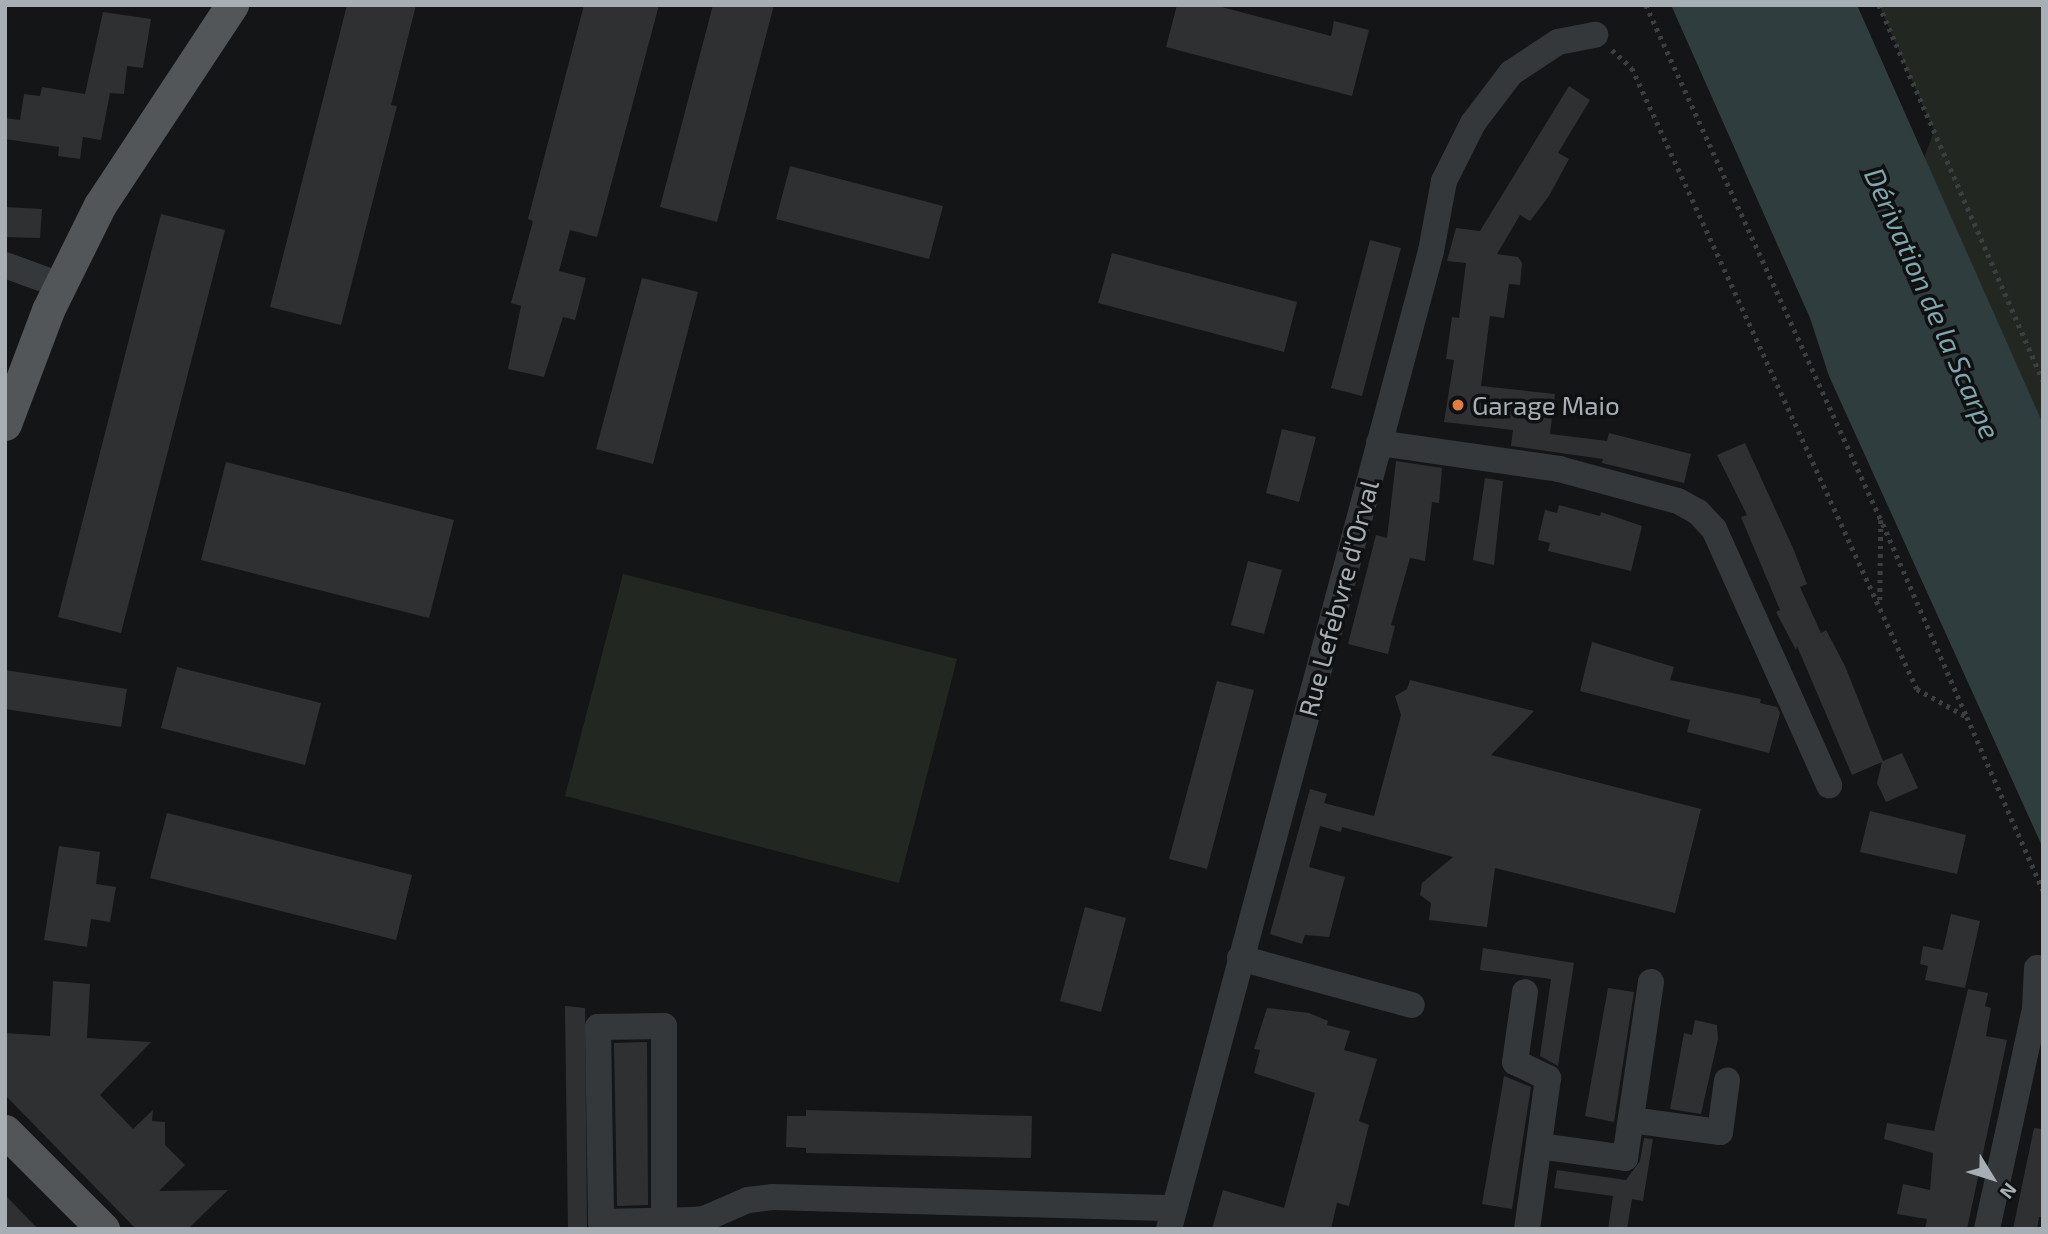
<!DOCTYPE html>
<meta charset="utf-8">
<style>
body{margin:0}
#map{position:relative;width:2048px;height:1234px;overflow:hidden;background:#141516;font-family:"Exo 2",sans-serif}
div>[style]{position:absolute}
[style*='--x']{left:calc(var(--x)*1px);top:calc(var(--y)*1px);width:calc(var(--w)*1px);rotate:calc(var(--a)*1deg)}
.green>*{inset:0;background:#222821}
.water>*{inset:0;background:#303d3f}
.building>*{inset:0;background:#2f3032}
.path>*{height:4.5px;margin-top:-2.25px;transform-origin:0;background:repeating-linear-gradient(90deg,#3c3f41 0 3.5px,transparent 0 8.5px)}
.minor>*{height:26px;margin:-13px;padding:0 13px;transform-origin:13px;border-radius:13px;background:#35383a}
.major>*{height:33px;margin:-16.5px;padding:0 16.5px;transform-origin:16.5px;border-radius:16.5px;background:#525659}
.dots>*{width:19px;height:19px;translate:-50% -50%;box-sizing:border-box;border:4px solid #0f1011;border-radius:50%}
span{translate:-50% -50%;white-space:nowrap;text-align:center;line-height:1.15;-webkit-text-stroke:7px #0f1011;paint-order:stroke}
.poi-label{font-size:26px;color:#a7afb5}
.left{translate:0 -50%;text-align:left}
.street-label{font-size:26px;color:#a7afb5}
.water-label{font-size:28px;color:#81a6ad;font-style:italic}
.frame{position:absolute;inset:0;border:7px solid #a7afb5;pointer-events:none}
.north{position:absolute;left:1957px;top:1143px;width:70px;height:70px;-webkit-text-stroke:5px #0f1011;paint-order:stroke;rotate:128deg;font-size:19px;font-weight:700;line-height:28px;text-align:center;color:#a7afb5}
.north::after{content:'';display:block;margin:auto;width:24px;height:32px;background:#a7afb5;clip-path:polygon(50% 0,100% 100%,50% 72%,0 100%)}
</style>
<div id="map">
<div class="green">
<i style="clip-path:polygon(1879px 5px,2043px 5px,2043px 755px,1858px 333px,1934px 131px)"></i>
<i style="clip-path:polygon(623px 574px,957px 659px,899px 883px,565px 796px)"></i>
</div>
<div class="water">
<i style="clip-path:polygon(1671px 5px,1857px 5px,2043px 424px,2043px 848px,1829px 376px,1810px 318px)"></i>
</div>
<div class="building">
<i style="clip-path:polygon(347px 5px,416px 5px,391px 105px,397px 106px,341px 325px,270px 307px)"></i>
<i style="clip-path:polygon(584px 5px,659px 5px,597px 237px,570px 230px,559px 271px,586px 278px,575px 320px,563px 317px,544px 377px,508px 369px,521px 306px,511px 303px,533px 221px,528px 219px)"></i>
<i style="clip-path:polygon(713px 5px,774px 5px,717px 222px,660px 207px)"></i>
<i style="clip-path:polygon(1177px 5px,1214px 5px,1331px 36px,1334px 21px,1369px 30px,1352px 96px,1166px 47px)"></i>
<i style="clip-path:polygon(103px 12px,151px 19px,143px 68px,127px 66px,124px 94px,110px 93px,101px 140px,83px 137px,80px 159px,58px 156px,59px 147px,5px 139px,5px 118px,20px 120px,24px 94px,40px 96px,42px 87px,85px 94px)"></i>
<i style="clip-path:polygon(1569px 86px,1590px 100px,1558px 153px,1569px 159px,1549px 196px,1530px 221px,1520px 215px,1497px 254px,1518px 257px,1522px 263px,1520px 285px,1509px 284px,1504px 318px,1490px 316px,1481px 386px,1555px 394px,1550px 434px,1607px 441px,1609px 433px,1691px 454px,1684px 483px,1602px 463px,1603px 459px,1511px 446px,1513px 430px,1444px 422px,1454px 360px,1446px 359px,1452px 317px,1459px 318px,1466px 263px,1447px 261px,1456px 228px,1480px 231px)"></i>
<i style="clip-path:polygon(790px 166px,943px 206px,929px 259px,776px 219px)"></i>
<i style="clip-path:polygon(5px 207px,42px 209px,40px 238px,5px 237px)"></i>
<i style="clip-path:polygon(161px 214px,225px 230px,121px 633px,58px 617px)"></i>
<i style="clip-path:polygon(1370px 240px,1401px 248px,1362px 396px,1331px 388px)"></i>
<i style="clip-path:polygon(1112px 253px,1297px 302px,1284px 352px,1098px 303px)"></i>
<i style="clip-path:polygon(642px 278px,698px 292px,653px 464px,596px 449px)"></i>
<i style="clip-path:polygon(1282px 429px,1316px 437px,1299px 502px,1266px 493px)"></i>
<i style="clip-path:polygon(1745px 443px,1793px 548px,1807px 584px,1800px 587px,1821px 633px,1826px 630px,1845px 666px,1883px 761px,1902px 753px,1918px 788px,1886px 802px,1877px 783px,1882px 762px,1852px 775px,1797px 646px,1796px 650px,1776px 612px,1780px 610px,1741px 517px,1747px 515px,1717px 455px)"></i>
<i style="clip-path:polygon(1396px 461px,1442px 468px,1439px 503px,1432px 502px,1425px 561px,1410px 558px,1391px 625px,1395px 626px,1388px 654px,1348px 644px,1376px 535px,1387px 538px)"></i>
<i style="clip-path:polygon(226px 462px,454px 520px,429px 618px,201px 560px)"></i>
<i style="clip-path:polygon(1485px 478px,1503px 481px,1494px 565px,1473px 560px)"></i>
<i style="clip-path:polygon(1559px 505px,1600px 516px,1601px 512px,1642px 526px,1631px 571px,1548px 551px,1550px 543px,1538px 540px,1545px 510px,1557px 513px)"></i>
<i style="clip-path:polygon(1248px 561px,1282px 570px,1264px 634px,1231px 625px)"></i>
<i style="clip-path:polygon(1592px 642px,1674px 667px,1670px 680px,1761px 699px,1760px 703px,1777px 707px,1780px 713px,1769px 753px,1687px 732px,1690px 720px,1580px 691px)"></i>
<i style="clip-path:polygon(177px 667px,321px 703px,305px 765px,161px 728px)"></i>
<i style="clip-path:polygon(5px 670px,127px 689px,121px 727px,5px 709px)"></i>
<i style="clip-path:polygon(1410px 680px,1534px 711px,1491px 755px,1701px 809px,1675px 913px,1495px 868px,1487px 927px,1429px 920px,1431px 903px,1420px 895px,1422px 883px,1453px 857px,1342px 827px,1341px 832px,1320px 826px,1309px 867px,1345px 877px,1329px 937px,1305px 935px,1302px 944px,1270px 934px,1310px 789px,1327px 794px,1324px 803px,1374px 816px,1401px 715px,1395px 696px,1407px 689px)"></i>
<i style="clip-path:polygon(1217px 681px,1254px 690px,1207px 869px,1169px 859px)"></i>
<i style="clip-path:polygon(1870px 811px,1966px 835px,1957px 874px,1860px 852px)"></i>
<i style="clip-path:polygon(167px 813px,412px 875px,396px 940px,150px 878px)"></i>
<i style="clip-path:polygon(59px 846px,100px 852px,96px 884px,116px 887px,110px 922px,91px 919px,87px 947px,44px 940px)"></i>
<i style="clip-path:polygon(1085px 907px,1126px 918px,1101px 1012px,1060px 1001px)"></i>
<i style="clip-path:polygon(1951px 914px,1980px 921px,1965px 988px,1925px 980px,1928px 966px,1920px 964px,1923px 946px,1943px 950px)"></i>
<i style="clip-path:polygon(1483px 948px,1574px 963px,1558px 1066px,1540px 1056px,1551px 979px,1480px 970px)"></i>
<i style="clip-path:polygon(53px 981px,90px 984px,87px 1038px,151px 1042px,100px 1095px,133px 1129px,153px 1110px,152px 1121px,165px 1122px,165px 1145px,185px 1165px,159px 1191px,228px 1190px,188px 1229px,136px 1229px,5px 1095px,5px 1033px,50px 1036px)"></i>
<i style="clip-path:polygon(1608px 988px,1634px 992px,1614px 1122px,1585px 1116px)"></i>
<i style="clip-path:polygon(1968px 989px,1988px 993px,1985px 1006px,1991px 1008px,1986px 1036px,2007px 1040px,1967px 1229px,1925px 1229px,1927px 1219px,1897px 1214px,1903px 1184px,1930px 1190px,1933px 1153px,1884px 1139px,1887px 1123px,1934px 1131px)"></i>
<i style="clip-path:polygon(565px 1006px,585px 1008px,587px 1229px,568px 1229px)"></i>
<i style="clip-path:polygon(1267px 1008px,1309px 1013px,1328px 1021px,1327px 1025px,1350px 1031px,1344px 1050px,1377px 1059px,1359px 1121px,1369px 1125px,1349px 1206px,1337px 1203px,1331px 1229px,1212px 1229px,1223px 1190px,1284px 1208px,1315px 1093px,1254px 1073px,1260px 1050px,1254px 1049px)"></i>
<i style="clip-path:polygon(1695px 1020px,1717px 1025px,1718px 1039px,1701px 1114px,1670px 1109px,1684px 1033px,1692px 1035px)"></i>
<i style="clip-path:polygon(647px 1042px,648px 1205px,617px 1206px,614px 1043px)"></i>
<i style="clip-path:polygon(1504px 1076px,1531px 1087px,1512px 1209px,1482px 1204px)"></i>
<i style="clip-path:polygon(806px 1110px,1032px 1116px,1031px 1158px,806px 1153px,806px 1148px,786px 1147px,787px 1116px,806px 1116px)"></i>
<i style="clip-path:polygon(2034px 1128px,2043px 1129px,2043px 1217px,2039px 1217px,2037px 1229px,2013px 1229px)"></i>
<i style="clip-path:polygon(1644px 1138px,1653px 1139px,1643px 1201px,1632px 1199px,1627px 1229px,1608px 1229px,1613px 1196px,1554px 1188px,1557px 1170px,1626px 1180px,1640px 1161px)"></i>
<i style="clip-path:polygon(5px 1195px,38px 1229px,5px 1229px)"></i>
</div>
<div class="path">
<i style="--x:1646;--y:5;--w:566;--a:65.47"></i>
<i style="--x:1881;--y:520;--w:83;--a:90.7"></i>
<i style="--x:1879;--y:5;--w:410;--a:66.4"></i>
<i style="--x:1612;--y:50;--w:27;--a:42"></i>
<i style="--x:1632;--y:68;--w:683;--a:65.35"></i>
<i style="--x:1917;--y:689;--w:57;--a:29.2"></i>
<i style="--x:1967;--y:717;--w:189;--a:66.3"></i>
<i style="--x:1883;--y:524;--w:208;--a:66.5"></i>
</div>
<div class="minor">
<i style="--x:5;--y:265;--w:59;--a:20"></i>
<i style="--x:1379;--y:443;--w:182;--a:8.2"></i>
<i style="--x:1559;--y:469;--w:123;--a:15.1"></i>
<i style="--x:1678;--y:501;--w:23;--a:29"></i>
<i style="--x:1698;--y:512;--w:23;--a:47"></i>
<i style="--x:1714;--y:529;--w:281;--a:65.8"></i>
<i style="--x:1240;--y:958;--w:178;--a:15.3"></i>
<i style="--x:1525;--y:992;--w:71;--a:98.1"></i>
<i style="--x:1515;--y:1062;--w:37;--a:26"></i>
<i style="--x:1548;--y:1078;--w:152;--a:97.9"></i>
<i style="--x:1631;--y:1120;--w:90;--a:7.7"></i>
<i style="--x:1720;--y:1132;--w:52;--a:-82.3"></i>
<i style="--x:1539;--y:1146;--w:87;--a:7.9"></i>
<i style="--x:1625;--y:1158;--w:178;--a:-81.6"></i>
<i style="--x:664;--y:1221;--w:195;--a:-90"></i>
<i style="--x:664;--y:1026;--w:66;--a:179.1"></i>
<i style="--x:598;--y:1027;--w:195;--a:89.1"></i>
<i style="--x:601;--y:1222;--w:93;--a:-1.2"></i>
<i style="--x:694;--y:1220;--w:10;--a:-6"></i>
<i style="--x:704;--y:1219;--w:48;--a:-23.4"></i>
<i style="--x:748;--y:1200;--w:24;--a:-7"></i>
<i style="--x:772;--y:1197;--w:402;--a:1.6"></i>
<i style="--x:1169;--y:1229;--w:1012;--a:-75"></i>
<i style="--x:1431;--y:251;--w:71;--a:-79.5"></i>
<i style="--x:1444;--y:181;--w:65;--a:-63.4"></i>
<i style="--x:1473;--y:123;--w:63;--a:-52.8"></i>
<i style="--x:1511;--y:73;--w:56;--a:-33.4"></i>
<i style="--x:1558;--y:42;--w:38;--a:-11"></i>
<i style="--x:1987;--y:1229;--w:226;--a:-77.7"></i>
<i style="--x:2035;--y:1008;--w:40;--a:-87.1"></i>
</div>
<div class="major">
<i style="--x:5;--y:424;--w:122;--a:-69.3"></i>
<i style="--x:48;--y:310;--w:117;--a:-63.7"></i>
<i style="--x:100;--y:205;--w:240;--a:-56.6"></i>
<i style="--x:5;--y:1131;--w:139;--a:45"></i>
</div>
<div class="dots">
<i style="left:1458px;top:405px;background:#e27b40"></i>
</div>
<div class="poi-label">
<span class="left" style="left:1472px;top:405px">Garage Maio</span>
</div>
<div class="street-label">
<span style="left:1338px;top:598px;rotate:-75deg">Rue Lefebvre d'Orval</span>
</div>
<div class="water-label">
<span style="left:1933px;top:303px;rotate:66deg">Dérivation de la Scarpe</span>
</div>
<div class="frame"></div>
<div class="north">N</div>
</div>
